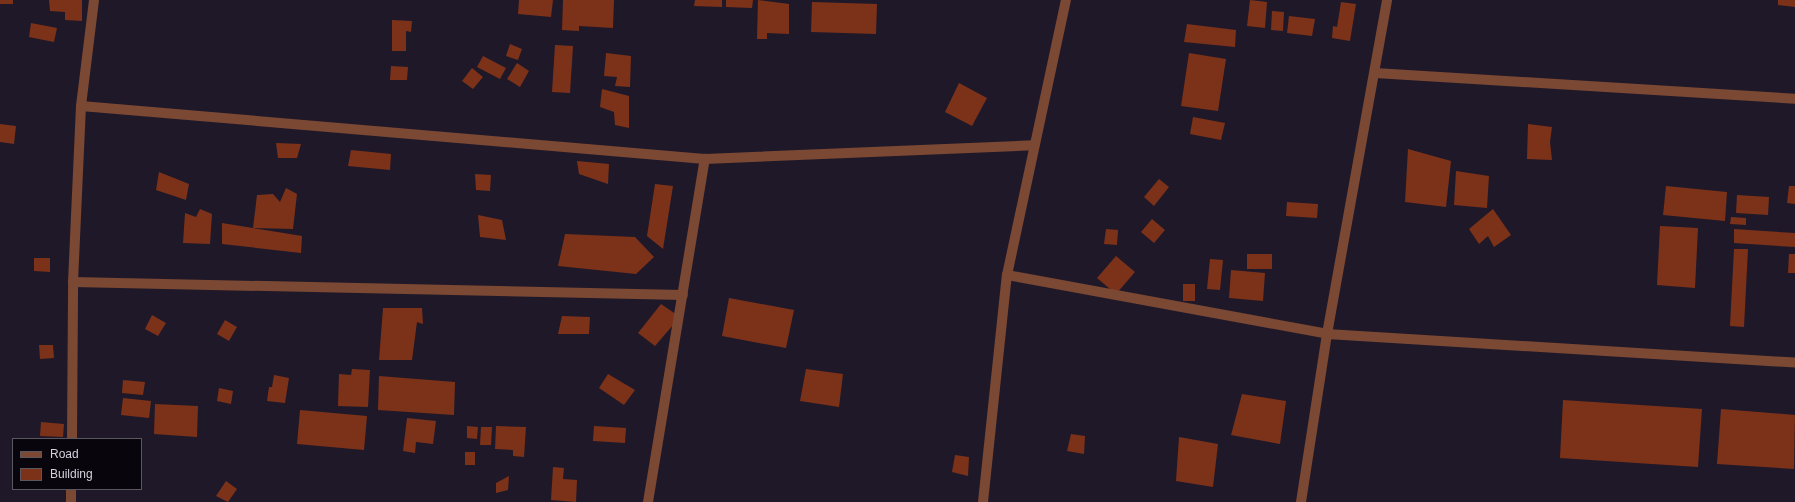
<!DOCTYPE html>
<style>
body{margin:0}
#map{position:relative;width:1795px;height:502px;overflow:hidden;background:#1f1829;font-family:Helvetica,sans-serif}
div>[style]{position:absolute}
[style*='--x']{left:calc(var(--x)*1px);top:calc(var(--y)*1px);width:calc(var(--w)*1px);rotate:calc(var(--a)*1deg)}
.building>*{inset:0;background:#7c3218}
.service>*{height:10px;margin:-5px;padding:0 5px;transform-origin:5px;border-radius:5px;background:#7a4833}
.minor>*{height:10px;margin:-5px;padding:0 5px;transform-origin:5px;border-radius:5px;background:#7a4833}
span{translate:-50% -50%;white-space:nowrap;text-align:center;line-height:1.15;-webkit-text-stroke:3.5px #08050c;paint-order:stroke}
.legend{position:absolute;left:12px;top:438px;width:130px;height:52px;box-sizing:border-box;background:#08050c;border:1px solid #5a5760;margin:0;padding:5px 7px;list-style:none;font-size:12px;color:#d6d1dd}
.legend li{display:flex;align-items:center;gap:8px;height:20px}
.legend b{width:20px;border:1px solid #5a5760}
</style>
<div id="map">
<div class="building">
<i style="clip-path:polygon(0 0,13px 0,13px 4px,0 4px)"></i>
<i style="clip-path:polygon(49px 0,82px 0,82px 21px,65px 20px,65px 12px,50px 11px)"></i>
<i style="clip-path:polygon(519px 0,553px 0,551px 17px,518px 14px)"></i>
<i style="clip-path:polygon(563px 0,614px 0,613px 28px,579px 26px,579px 31px,562px 30px)"></i>
<i style="clip-path:polygon(695px 0,722px 0,722px 7px,694px 6px)"></i>
<i style="clip-path:polygon(726px 0,753px 0,752px 8px,726px 7px)"></i>
<i style="clip-path:polygon(758px 0,789px 4px,789px 34px,767px 33px,767px 39px,757px 39px)"></i>
<i style="clip-path:polygon(1250px 0,1267px 2px,1265px 28px,1247px 26px)"></i>
<i style="clip-path:polygon(1778px 0,1795px 0,1795px 7px,1778px 5px)"></i>
<i style="clip-path:polygon(812px 2px,877px 4px,876px 34px,811px 32px)"></i>
<i style="clip-path:polygon(1341px 2px,1356px 4px,1350px 41px,1332px 38px,1333px 26px,1337px 27px)"></i>
<i style="clip-path:polygon(1272px 11px,1284px 12px,1283px 31px,1271px 30px)"></i>
<i style="clip-path:polygon(1289px 16px,1315px 19px,1312px 36px,1287px 33px)"></i>
<i style="clip-path:polygon(392px 20px,412px 21px,411px 32px,406px 31px,406px 51px,392px 51px)"></i>
<i style="clip-path:polygon(31px 23px,57px 28px,54px 42px,29px 37px)"></i>
<i style="clip-path:polygon(1187px 24px,1236px 30px,1235px 47px,1184px 42px)"></i>
<i style="clip-path:polygon(510px 44px,522px 49px,518px 60px,506px 56px)"></i>
<i style="clip-path:polygon(555px 45px,573px 46px,570px 93px,552px 92px)"></i>
<i style="clip-path:polygon(606px 53px,631px 56px,630px 87px,615px 86px,617px 77px,604px 76px)"></i>
<i style="clip-path:polygon(1189px 53px,1226px 59px,1218px 111px,1181px 106px)"></i>
<i style="clip-path:polygon(483px 56px,506px 68px,500px 79px,477px 67px)"></i>
<i style="clip-path:polygon(517px 63px,529px 71px,520px 87px,507px 79px)"></i>
<i style="clip-path:polygon(391px 66px,408px 67px,407px 80px,390px 80px)"></i>
<i style="clip-path:polygon(472px 68px,483px 77px,473px 89px,462px 81px)"></i>
<i style="clip-path:polygon(959px 83px,987px 98px,972px 126px,945px 112px)"></i>
<i style="clip-path:polygon(602px 89px,629px 96px,629px 128px,615px 125px,614px 112px,600px 107px)"></i>
<i style="clip-path:polygon(1193px 117px,1225px 123px,1221px 140px,1190px 134px)"></i>
<i style="clip-path:polygon(0 124px,16px 126px,14px 144px,0 142px)"></i>
<i style="clip-path:polygon(1528px 124px,1552px 127px,1550px 142px,1552px 160px,1527px 159px)"></i>
<i style="clip-path:polygon(276px 143px,301px 144px,297px 158px,278px 158px)"></i>
<i style="clip-path:polygon(1408px 149px,1451px 161px,1446px 207px,1405px 202px)"></i>
<i style="clip-path:polygon(351px 150px,391px 154px,390px 170px,348px 166px)"></i>
<i style="clip-path:polygon(577px 161px,609px 164px,608px 184px,579px 174px)"></i>
<i style="clip-path:polygon(1456px 171px,1489px 176px,1487px 208px,1454px 205px)"></i>
<i style="clip-path:polygon(159px 172px,189px 184px,186px 200px,156px 190px)"></i>
<i style="clip-path:polygon(475px 174px,491px 175px,490px 191px,476px 190px)"></i>
<i style="clip-path:polygon(1159px 179px,1169px 187px,1154px 206px,1144px 197px)"></i>
<i style="clip-path:polygon(655px 184px,673px 186px,663px 249px,647px 236px)"></i>
<i style="clip-path:polygon(1666px 186px,1727px 192px,1725px 221px,1663px 215px)"></i>
<i style="clip-path:polygon(1789px 186px,1795px 186px,1795px 204px,1787px 203px)"></i>
<i style="clip-path:polygon(286px 188px,297px 194px,293px 229px,253px 228px,257px 195px,273px 194px,280px 202px)"></i>
<i style="clip-path:polygon(1737px 195px,1769px 197px,1768px 215px,1736px 213px)"></i>
<i style="clip-path:polygon(1287px 202px,1318px 204px,1317px 218px,1286px 216px)"></i>
<i style="clip-path:polygon(200px 209px,212px 214px,210px 244px,183px 243px,185px 213px,196px 217px)"></i>
<i style="clip-path:polygon(1493px 209px,1511px 235px,1494px 247px,1488px 236px,1479px 244px,1469px 229px)"></i>
<i style="clip-path:polygon(478px 215px,502px 220px,506px 240px,480px 237px)"></i>
<i style="clip-path:polygon(1731px 217px,1746px 218px,1746px 225px,1730px 224px)"></i>
<i style="clip-path:polygon(1152px 219px,1165px 230px,1154px 243px,1141px 232px)"></i>
<i style="clip-path:polygon(222px 223px,302px 236px,301px 253px,222px 244px)"></i>
<i style="clip-path:polygon(1660px 226px,1698px 228px,1695px 288px,1657px 285px)"></i>
<i style="clip-path:polygon(1106px 229px,1118px 230px,1117px 245px,1104px 244px)"></i>
<i style="clip-path:polygon(1734px 229px,1795px 233px,1795px 247px,1734px 243px)"></i>
<i style="clip-path:polygon(565px 234px,635px 237px,654px 257px,636px 274px,558px 266px)"></i>
<i style="clip-path:polygon(1734px 249px,1748px 249px,1744px 327px,1730px 326px)"></i>
<i style="clip-path:polygon(1247px 254px,1272px 254px,1272px 269px,1247px 269px)"></i>
<i style="clip-path:polygon(1789px 254px,1795px 254px,1795px 273px,1788px 273px)"></i>
<i style="clip-path:polygon(1116px 256px,1135px 272px,1116px 294px,1097px 278px)"></i>
<i style="clip-path:polygon(34px 258px,50px 258px,50px 272px,34px 271px)"></i>
<i style="clip-path:polygon(1210px 259px,1223px 260px,1220px 290px,1207px 289px)"></i>
<i style="clip-path:polygon(1231px 270px,1265px 273px,1263px 301px,1229px 298px)"></i>
<i style="clip-path:polygon(1183px 284px,1195px 284px,1195px 301px,1183px 301px)"></i>
<i style="clip-path:polygon(729px 298px,794px 310px,786px 348px,722px 336px)"></i>
<i style="clip-path:polygon(661px 304px,680px 317px,655px 346px,638px 333px)"></i>
<i style="clip-path:polygon(383px 308px,422px 308px,423px 324px,417px 322px,412px 360px,379px 360px)"></i>
<i style="clip-path:polygon(152px 315px,166px 323px,158px 336px,145px 329px)"></i>
<i style="clip-path:polygon(562px 316px,590px 317px,589px 334px,558px 334px)"></i>
<i style="clip-path:polygon(225px 320px,237px 327px,229px 341px,217px 334px)"></i>
<i style="clip-path:polygon(39px 345px,53px 345px,54px 358px,40px 359px)"></i>
<i style="clip-path:polygon(352px 369px,370px 370px,368px 407px,338px 406px,339px 374px,351px 375px)"></i>
<i style="clip-path:polygon(806px 369px,843px 374px,839px 407px,800px 401px)"></i>
<i style="clip-path:polygon(608px 374px,635px 390px,624px 405px,599px 388px)"></i>
<i style="clip-path:polygon(274px 375px,289px 378px,285px 403px,267px 401px,269px 387px,272px 387px)"></i>
<i style="clip-path:polygon(379px 376px,455px 382px,454px 415px,378px 410px)"></i>
<i style="clip-path:polygon(123px 380px,145px 382px,143px 395px,122px 393px)"></i>
<i style="clip-path:polygon(219px 388px,233px 391px,231px 404px,217px 401px)"></i>
<i style="clip-path:polygon(1242px 394px,1286px 401px,1280px 444px,1231px 435px)"></i>
<i style="clip-path:polygon(123px 398px,151px 401px,149px 418px,121px 415px)"></i>
<i style="clip-path:polygon(1563px 400px,1702px 409px,1698px 467px,1560px 458px)"></i>
<i style="clip-path:polygon(155px 404px,198px 406px,197px 437px,154px 434px)"></i>
<i style="clip-path:polygon(1721px 409px,1795px 415px,1794px 469px,1717px 464px)"></i>
<i style="clip-path:polygon(300px 410px,367px 416px,364px 450px,297px 444px)"></i>
<i style="clip-path:polygon(407px 418px,436px 421px,433px 444px,416px 442px,415px 453px,403px 451px)"></i>
<i style="clip-path:polygon(41px 422px,64px 424px,63px 437px,40px 436px)"></i>
<i style="clip-path:polygon(467px 426px,478px 427px,477px 439px,467px 438px)"></i>
<i style="clip-path:polygon(496px 426px,526px 427px,524px 457px,513px 456px,513px 450px,495px 449px)"></i>
<i style="clip-path:polygon(594px 426px,626px 428px,625px 443px,593px 441px)"></i>
<i style="clip-path:polygon(481px 427px,492px 427px,491px 445px,480px 445px)"></i>
<i style="clip-path:polygon(1071px 434px,1085px 436px,1084px 454px,1067px 451px)"></i>
<i style="clip-path:polygon(1179px 437px,1218px 444px,1213px 487px,1176px 481px)"></i>
<i style="clip-path:polygon(465px 452px,475px 452px,475px 465px,465px 465px)"></i>
<i style="clip-path:polygon(955px 455px,969px 457px,968px 476px,952px 472px)"></i>
<i style="clip-path:polygon(553px 467px,564px 468px,563px 479px,577px 480px,576px 502px,551px 500px)"></i>
<i style="clip-path:polygon(509px 476px,508px 490px,496px 493px,496px 483px)"></i>
<i style="clip-path:polygon(226px 481px,237px 489px,228px 502px,216px 496px)"></i>
</div>
<div class="service">
<i style="--x:1375;--y:73;--w:421;--a:3.5"></i>
<i style="--x:1007;--y:275;--w:325;--a:10.4"></i>
<i style="--x:1327;--y:334;--w:469;--a:3.5"></i>
<i style="--x:73;--y:282;--w:610;--a:1.22"></i>
<i style="--x:1301;--y:502;--w:170;--a:-81.2"></i>
<i style="--x:1327;--y:334;--w:339;--a:-79.8"></i>
</div>
<div class="minor">
<i style="--x:81;--y:106;--w:626;--a:4.85"></i>
<i style="--x:705;--y:159;--w:328;--a:-2.4"></i>
<i style="--x:72;--y:439;--w:157;--a:-89.6"></i>
<i style="--x:73;--y:282;--w:176;--a:-87.4"></i>
<i style="--x:81;--y:106;--w:107;--a:-83"></i>
<i style="--x:71;--y:502;--w:13;--a:-90"></i>
<i style="--x:648;--y:502;--w:348;--a:-80.6"></i>
<i style="--x:983;--y:502;--w:228;--a:-84"></i>
<i style="--x:1007;--y:275;--w:281;--a:-77.9"></i>
</div>
<ul class="legend">
<li><b style="height:5px;background:#7a4833"></b>Road</li>
<li><b style="height:11px;background:#7c3218"></b>Building</li>
</ul>
</div>
